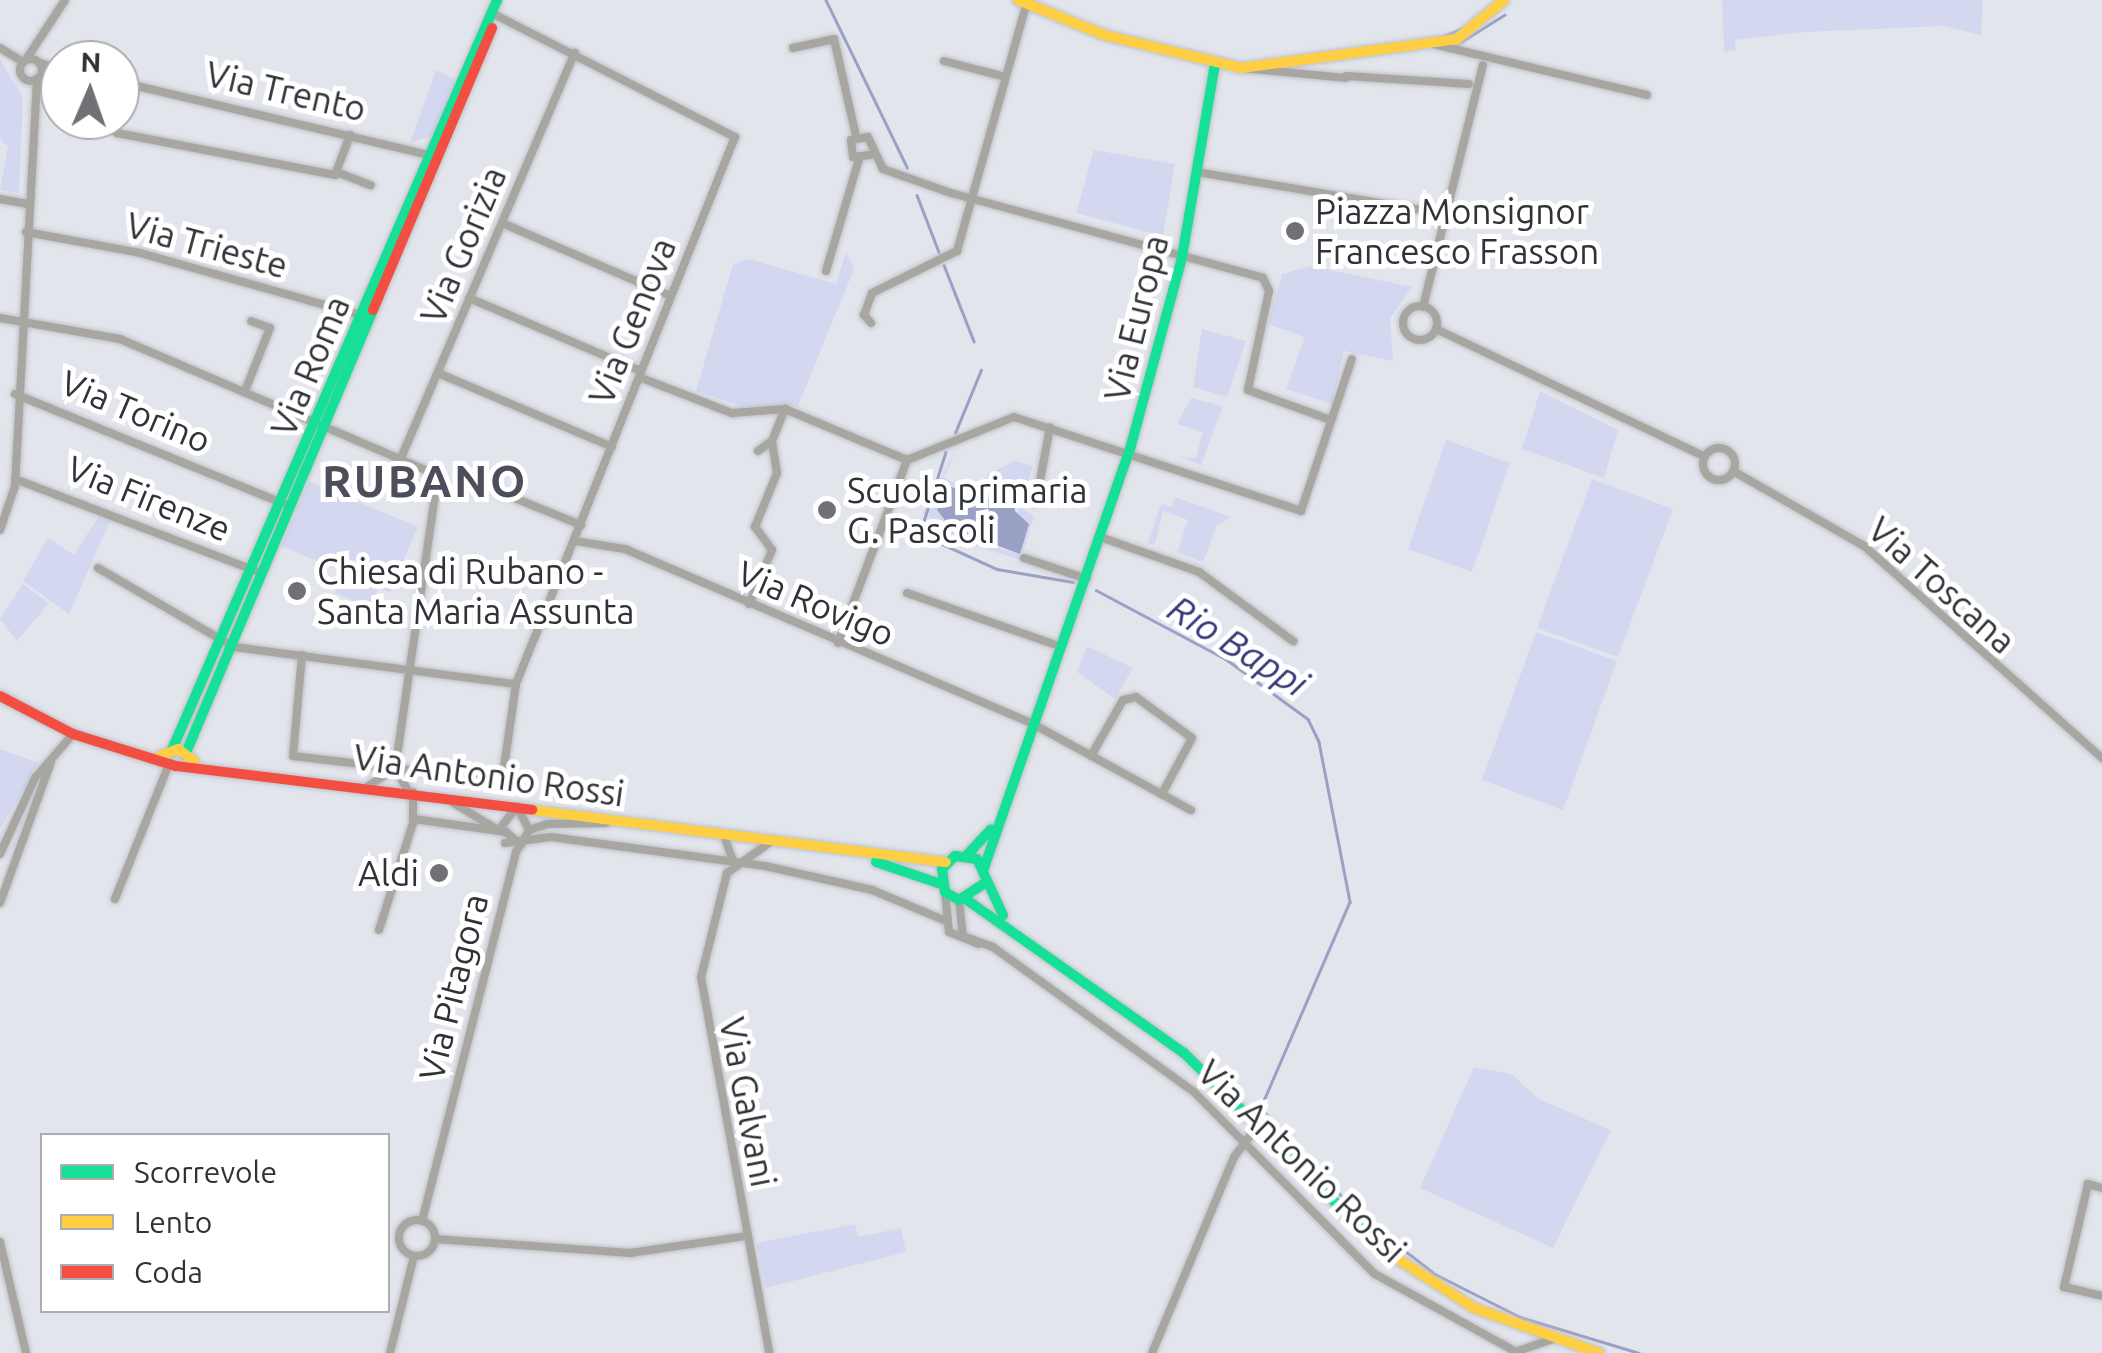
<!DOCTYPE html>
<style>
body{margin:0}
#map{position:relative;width:2102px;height:1353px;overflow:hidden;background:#e3e5ed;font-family:Ubuntu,sans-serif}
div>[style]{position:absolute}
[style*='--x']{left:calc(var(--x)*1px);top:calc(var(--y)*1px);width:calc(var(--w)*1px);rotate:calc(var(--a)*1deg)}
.green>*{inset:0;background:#d3d8f0}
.water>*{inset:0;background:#9ba1c5}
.stream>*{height:2.5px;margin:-1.25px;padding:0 1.25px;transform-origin:1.25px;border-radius:1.25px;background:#9ba1c5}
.roads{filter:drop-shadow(0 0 2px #c0c2c8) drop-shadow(0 0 2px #c0c2c8)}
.street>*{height:8px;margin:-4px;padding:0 4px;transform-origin:4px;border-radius:4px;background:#a8a6a0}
.street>.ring{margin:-4px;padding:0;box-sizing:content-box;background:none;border:8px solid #a8a6a0;border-radius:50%}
.fast>*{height:10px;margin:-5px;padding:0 5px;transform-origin:5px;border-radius:5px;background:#16e098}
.slow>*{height:10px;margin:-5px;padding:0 5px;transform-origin:5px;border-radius:5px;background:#ffcf43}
.jam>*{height:10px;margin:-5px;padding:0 5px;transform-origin:5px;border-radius:5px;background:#f24e42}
.dots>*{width:28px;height:28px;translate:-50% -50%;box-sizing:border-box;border:5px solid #fff;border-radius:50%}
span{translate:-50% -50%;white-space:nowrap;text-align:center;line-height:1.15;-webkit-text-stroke:10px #fff;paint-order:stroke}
.street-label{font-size:35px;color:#313238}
.poi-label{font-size:35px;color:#313238}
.left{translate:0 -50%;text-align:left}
.right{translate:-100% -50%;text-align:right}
.water-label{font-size:38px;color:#343977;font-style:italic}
.district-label{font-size:45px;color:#4c4e5b;font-weight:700;letter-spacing:2.5px}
.legend{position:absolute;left:40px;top:1133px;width:350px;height:180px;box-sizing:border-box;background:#fff;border:2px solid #adadaf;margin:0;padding:12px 18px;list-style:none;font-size:30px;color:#313238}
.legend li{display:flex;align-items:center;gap:20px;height:50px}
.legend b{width:50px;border:2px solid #adadaf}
.north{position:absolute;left:40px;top:40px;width:100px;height:100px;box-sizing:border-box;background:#fff;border:2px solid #adadaf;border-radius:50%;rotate:2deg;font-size:28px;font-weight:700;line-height:40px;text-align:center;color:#313238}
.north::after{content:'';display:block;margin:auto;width:35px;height:45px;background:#6f7177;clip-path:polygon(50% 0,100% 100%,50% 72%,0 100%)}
</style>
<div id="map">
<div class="green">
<i style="clip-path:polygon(1722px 0,1983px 0,1981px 35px,1944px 26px,1804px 32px,1735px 40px,1736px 50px,1724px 52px)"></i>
<i style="clip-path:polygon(0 59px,23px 98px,19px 193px,0 190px,8px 147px,0 139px)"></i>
<i style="clip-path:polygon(436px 70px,457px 80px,434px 135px,410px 143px)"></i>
<i style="clip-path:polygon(1094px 150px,1175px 164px,1163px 236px,1076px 213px)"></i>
<i style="clip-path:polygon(846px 252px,854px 269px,798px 406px,745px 407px,696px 391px,733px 264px,749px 259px,836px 284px)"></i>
<i style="clip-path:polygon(1311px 266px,1412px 287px,1390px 318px,1393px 361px,1344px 351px,1332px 404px,1286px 389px,1305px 337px,1268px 324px,1282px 274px)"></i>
<i style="clip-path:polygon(1202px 329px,1246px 341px,1227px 397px,1193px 387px)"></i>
<i style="clip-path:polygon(1540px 391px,1618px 430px,1604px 478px,1522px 449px)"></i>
<i style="clip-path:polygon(1191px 398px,1223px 406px,1201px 465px,1179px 457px,1196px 458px,1203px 432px,1177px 424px)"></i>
<i style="clip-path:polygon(1446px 440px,1510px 463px,1472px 572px,1408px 549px)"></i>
<i style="clip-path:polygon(evenodd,957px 447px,944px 478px,978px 494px,988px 474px,1015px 461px,1033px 466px,1020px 507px,1034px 516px,1021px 560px,963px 542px,923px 513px,957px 447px,946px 486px,1017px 502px,1020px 554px,967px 539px,946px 486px)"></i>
<i style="clip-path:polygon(1592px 479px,1673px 509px,1618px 657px,1537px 628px)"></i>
<i style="clip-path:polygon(309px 481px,418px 527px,390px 592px,378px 588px,370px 608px,335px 593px,343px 572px,281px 546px)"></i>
<i style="clip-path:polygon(1175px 497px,1231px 517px,1217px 525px,1203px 562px,1177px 552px,1188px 520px,1163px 511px,1155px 545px,1148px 543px,1161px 504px,1172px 507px)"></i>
<i style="clip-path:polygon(100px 514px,111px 519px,69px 614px,23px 581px,48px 538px,74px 555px)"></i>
<i style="clip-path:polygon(23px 584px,49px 603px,17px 641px,0 619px)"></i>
<i style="clip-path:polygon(1536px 632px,1617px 661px,1563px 810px,1482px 780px)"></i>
<i style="clip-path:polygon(1087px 646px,1133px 668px,1115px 699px,1077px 672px)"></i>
<i style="clip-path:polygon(0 749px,39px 763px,0 829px)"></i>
<i style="clip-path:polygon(1474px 1067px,1511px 1074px,1539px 1099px,1611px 1130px,1553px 1248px,1420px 1188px)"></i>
<i style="clip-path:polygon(855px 1224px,858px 1237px,901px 1228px,906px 1252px,766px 1288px,757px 1243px)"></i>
</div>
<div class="water">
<i style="clip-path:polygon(946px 485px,980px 498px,1014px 495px,1015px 511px,1029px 524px,1020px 554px,952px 529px,937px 510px)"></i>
</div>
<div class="stream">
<i style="--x:826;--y:0;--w:186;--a:64.1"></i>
<i style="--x:1444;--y:36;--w:23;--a:-23"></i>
<i style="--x:1456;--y:45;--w:57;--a:-32"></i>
<i style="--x:917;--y:195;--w:61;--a:68.9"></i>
<i style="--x:944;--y:265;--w:82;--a:68.5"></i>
<i style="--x:955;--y:433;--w:68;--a:-67.6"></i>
<i style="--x:946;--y:452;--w:86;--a:107.6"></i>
<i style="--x:920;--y:534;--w:85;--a:24.4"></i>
<i style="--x:997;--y:569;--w:77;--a:9.7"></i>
<i style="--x:1096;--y:590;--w:147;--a:28"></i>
<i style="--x:1226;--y:659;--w:102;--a:36.2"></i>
<i style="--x:1308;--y:719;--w:25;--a:64"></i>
<i style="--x:1319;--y:742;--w:163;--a:79"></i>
<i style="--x:1350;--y:902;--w:224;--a:113.4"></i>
<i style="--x:1261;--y:1108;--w:145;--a:47.5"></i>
<i style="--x:1359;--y:1215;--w:96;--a:37.8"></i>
<i style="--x:1435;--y:1274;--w:95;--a:26.8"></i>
<i style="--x:1520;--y:1317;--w:124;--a:16.8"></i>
</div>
<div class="roads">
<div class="street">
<i style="--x:1433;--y:44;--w:220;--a:13.4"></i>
<i style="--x:0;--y:48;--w:27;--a:31"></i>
<i style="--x:793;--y:48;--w:42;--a:-12.4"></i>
<i style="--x:834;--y:39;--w:99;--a:77.2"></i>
<i class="ring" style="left:20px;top:59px;width:14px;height:14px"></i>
<i style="--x:25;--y:61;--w:73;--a:-56.7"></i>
<i style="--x:944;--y:61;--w:63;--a:14.7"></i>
<i style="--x:40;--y:63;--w:21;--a:17"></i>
<i style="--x:1241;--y:68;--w:105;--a:5.4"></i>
<i style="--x:1346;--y:76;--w:123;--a:3.7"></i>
<i style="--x:120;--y:82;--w:321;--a:13.3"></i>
<i style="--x:108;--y:120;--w:16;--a:55"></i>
<i style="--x:117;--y:133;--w:222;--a:10.9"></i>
<i style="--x:335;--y:175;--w:43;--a:-69.4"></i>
<i style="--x:870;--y:155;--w:17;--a:173"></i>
<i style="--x:853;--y:157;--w:17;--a:-97"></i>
<i style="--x:851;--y:140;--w:17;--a:-10"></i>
<i style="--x:868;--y:137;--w:35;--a:65"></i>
<i style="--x:883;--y:169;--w:72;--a:19.4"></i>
<i style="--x:951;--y:193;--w:323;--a:15.2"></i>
<i style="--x:1263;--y:278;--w:14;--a:65"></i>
<i style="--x:1269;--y:291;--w:101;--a:102"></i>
<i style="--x:1248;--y:390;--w:88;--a:19.9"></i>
<i style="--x:1197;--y:172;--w:253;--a:9.6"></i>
<i style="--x:339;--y:173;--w:34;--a:21"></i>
<i style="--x:0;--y:199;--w:27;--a:10"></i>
<i style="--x:502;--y:223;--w:184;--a:23.4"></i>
<i style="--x:26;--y:232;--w:116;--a:10.4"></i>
<i style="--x:140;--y:253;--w:230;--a:15.7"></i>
<i style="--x:826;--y:271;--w:117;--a:-73.6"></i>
<i style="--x:469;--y:298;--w:187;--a:23"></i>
<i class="ring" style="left:1403px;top:306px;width:26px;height:26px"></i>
<i style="--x:1423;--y:307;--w:249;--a:-76.1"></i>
<i style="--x:0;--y:318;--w:122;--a:9.9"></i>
<i style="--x:120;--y:339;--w:346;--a:23.2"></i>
<i style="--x:438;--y:475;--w:296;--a:98.3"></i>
<i style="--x:395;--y:768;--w:28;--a:60"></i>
<i style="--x:871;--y:323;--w:11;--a:-131"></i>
<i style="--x:864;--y:315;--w:23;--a:-70"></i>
<i style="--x:872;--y:293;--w:95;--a:-26.3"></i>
<i style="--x:957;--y:251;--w:255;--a:-74.3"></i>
<i style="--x:1436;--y:329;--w:297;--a:25.4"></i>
<i style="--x:438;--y:373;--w:189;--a:23"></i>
<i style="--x:639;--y:377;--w:100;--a:21.2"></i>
<i style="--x:732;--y:413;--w:53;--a:-4.3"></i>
<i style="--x:785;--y:409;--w:132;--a:22.7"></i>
<i style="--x:907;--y:460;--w:115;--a:-21.9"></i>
<i style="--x:1014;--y:417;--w:302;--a:18.1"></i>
<i style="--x:1301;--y:511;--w:160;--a:-71.5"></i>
<i style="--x:245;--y:391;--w:68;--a:-68.4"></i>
<i style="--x:270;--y:328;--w:20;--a:-160"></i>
<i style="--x:15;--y:394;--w:297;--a:22.2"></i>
<i class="ring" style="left:1703px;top:448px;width:24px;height:24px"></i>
<i style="--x:758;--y:451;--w:17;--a:-36"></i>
<i style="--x:401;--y:458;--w:441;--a:-66.8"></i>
<i style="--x:1733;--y:471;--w:151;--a:29.8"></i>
<i style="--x:1864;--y:546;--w:319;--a:41.7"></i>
<i style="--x:15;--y:479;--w:263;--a:20.9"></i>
<i style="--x:497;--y:491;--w:91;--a:22"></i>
<i style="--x:1036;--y:502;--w:76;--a:-79.4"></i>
<i style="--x:0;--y:530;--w:46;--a:-71.2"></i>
<i style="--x:15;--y:486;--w:408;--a:-86.9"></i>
<i style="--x:1103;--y:538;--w:102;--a:19.5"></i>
<i style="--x:1199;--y:572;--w:117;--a:36.3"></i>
<i style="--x:575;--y:541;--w:51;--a:9.1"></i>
<i style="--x:625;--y:549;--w:444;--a:23.2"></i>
<i style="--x:1033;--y:724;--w:180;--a:28.6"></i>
<i style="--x:1024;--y:558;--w:66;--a:18.4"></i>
<i style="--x:98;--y:568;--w:157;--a:30.2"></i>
<i style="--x:234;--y:647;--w:284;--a:7.5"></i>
<i style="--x:907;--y:593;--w:164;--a:19.2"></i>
<i style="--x:749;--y:604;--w:59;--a:-66.9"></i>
<i style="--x:772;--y:550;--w:29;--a:-126"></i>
<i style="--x:755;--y:527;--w:58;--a:-67.8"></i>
<i style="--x:777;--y:473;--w:32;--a:-99"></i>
<i style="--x:772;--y:441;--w:35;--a:-68"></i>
<i style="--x:838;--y:643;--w:196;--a:-69.3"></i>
<i style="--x:302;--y:655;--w:101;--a:95.1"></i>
<i style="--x:293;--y:756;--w:210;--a:6.8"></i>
<i style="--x:502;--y:781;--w:98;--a:-81.8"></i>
<i style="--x:516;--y:684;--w:589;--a:-68.18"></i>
<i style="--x:735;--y:137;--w:273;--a:-153"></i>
<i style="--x:1091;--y:756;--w:64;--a:-60.3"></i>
<i style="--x:1123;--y:700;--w:13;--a:-13"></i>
<i style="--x:1136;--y:697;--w:69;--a:36.2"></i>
<i style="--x:1192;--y:738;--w:64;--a:118.2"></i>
<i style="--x:368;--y:786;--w:27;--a:-33"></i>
<i style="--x:452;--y:802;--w:54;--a:31.3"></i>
<i style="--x:414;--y:819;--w:93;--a:8"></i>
<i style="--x:506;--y:832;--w:20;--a:41"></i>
<i style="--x:498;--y:831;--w:31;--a:-52"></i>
<i style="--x:517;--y:807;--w:26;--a:62"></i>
<i style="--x:724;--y:836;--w:30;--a:70"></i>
<i style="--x:505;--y:843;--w:46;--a:-7.4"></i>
<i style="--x:551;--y:837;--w:216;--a:7.7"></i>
<i style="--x:765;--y:866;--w:110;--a:12.6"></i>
<i style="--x:872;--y:890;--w:80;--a:22.7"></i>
<i style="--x:769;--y:843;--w:52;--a:144.5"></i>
<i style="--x:727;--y:873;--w:107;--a:104"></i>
<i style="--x:701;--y:977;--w:382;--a:79.7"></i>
<i style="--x:0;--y:854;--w:84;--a:-65.3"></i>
<i style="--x:35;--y:778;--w:58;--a:-49.2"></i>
<i style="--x:945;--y:892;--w:40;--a:84.3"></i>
<i style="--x:949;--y:932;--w:32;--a:22"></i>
<i style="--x:115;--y:899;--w:145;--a:-68.2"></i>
<i style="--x:959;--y:900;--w:36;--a:84"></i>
<i style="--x:963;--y:936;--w:32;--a:20"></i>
<i style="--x:993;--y:947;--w:246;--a:35.8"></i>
<i style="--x:1193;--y:1091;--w:258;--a:45.2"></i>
<i style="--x:1375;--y:1274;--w:163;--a:28.9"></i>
<i style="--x:0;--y:903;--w:150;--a:-70.1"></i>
<i style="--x:379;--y:930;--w:112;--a:-72.4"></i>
<i style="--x:413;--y:823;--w:31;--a:-90"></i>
<i style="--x:2102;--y:1188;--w:15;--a:-164"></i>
<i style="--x:2088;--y:1184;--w:106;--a:103.1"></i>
<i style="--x:2064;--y:1287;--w:39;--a:13"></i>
<i class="ring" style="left:399px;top:1220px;width:28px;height:28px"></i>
<i style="--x:422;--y:1221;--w:381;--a:-75.7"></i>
<i style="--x:516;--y:852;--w:26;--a:-59"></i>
<i style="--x:529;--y:830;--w:19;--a:-18"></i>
<i style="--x:547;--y:824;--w:59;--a:-1"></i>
<i style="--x:435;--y:1239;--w:196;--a:4.1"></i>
<i style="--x:630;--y:1253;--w:117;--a:-8.3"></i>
<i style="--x:0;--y:1242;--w:114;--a:76.8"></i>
<i style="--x:1515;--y:1352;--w:39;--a:-19"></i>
<i style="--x:390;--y:1353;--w:100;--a:-76.1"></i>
<i style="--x:1152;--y:1353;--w:212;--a:-67.3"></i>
<i style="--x:1234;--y:1157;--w:43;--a:-52.6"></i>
</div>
<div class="fast">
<i style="--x:171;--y:752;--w:820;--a:-66.56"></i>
<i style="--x:185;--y:755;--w:483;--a:-67.1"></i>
<i style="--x:967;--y:855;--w:35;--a:-47"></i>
<i style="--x:876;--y:862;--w:69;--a:18.7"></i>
<i style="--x:984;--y:868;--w:444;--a:-70.8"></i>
<i style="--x:1130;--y:449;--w:199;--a:-74.8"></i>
<i style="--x:1182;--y:257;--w:196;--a:-80.3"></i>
<i style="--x:985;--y:883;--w:31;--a:147"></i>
<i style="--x:959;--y:900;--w:16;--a:-150"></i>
<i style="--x:945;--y:892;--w:23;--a:-97"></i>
<i style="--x:942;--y:869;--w:18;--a:-45"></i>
<i style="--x:955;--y:856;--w:22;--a:8"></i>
<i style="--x:977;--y:859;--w:62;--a:65.1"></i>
<i style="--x:967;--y:900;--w:266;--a:35.2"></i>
<i style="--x:1184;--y:1053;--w:281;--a:44.6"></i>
</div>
<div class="slow">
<i style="--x:1018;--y:0;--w:93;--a:22.1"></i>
<i style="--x:1104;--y:35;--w:141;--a:13.5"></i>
<i style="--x:1241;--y:68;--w:218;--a:-7.6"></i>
<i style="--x:1457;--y:39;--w:61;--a:-39.7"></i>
<i style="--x:160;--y:756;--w:19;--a:-21"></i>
<i style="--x:178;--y:749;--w:20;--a:37"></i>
<i style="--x:532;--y:810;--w:417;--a:7.2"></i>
<i style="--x:1384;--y:1250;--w:107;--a:32.8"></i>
<i style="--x:1474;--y:1308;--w:133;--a:19.8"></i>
</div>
<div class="jam">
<i style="--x:373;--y:310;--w:306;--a:-67.1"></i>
<i style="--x:0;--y:696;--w:82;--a:27.5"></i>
<i style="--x:73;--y:734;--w:108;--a:17.3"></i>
<i style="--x:176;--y:766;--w:359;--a:7"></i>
</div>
</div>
<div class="dots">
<i style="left:1295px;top:231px;background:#6f7177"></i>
<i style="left:827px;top:510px;background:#6f7177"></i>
<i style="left:297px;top:591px;background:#6f7177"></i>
<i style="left:439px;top:873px;background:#6f7177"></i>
</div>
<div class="street-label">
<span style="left:286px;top:91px;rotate:13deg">Via Trento</span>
<span style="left:207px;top:245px;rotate:15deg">Via Trieste</span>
<span style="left:463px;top:245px;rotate:-67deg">Via Gorizia</span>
<span style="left:1136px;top:318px;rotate:-76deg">Via Europa</span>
<span style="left:632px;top:321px;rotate:-68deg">Via Genova</span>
<span style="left:310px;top:366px;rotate:-67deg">Via Roma</span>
<span style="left:136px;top:411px;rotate:23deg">Via Torino</span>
<span style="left:149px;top:498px;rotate:22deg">Via Firenze</span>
<span style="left:1942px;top:585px;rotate:42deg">Via Toscana</span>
<span style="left:816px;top:603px;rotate:23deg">Via Rovigo</span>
<span style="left:489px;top:775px;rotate:8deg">Via Antonio Rossi</span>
<span style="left:453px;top:987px;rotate:-76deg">Via Pitagora</span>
<span style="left:748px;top:1102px;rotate:79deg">Via Galvani</span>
<span style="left:1302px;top:1161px;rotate:44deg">Via Antonio Rossi</span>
</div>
<div class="poi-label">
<span class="left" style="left:1315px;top:231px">Piazza Monsignor<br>Francesco Frasson</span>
<span class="left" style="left:847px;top:510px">Scuola primaria<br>G. Pascoli</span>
<span class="left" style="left:317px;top:591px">Chiesa di Rubano -<br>Santa Maria Assunta</span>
<span class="right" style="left:419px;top:873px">Aldi</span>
</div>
<div class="water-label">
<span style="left:1238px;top:646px;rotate:32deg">Rio Bappi</span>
</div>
<div class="district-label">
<span style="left:425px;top:481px">RUBANO</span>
</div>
<ul class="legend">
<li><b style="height:12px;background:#16e098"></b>Scorrevole</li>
<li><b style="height:12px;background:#ffcf43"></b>Lento</li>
<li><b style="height:12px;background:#f24e42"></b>Coda</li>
</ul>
<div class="north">N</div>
</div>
